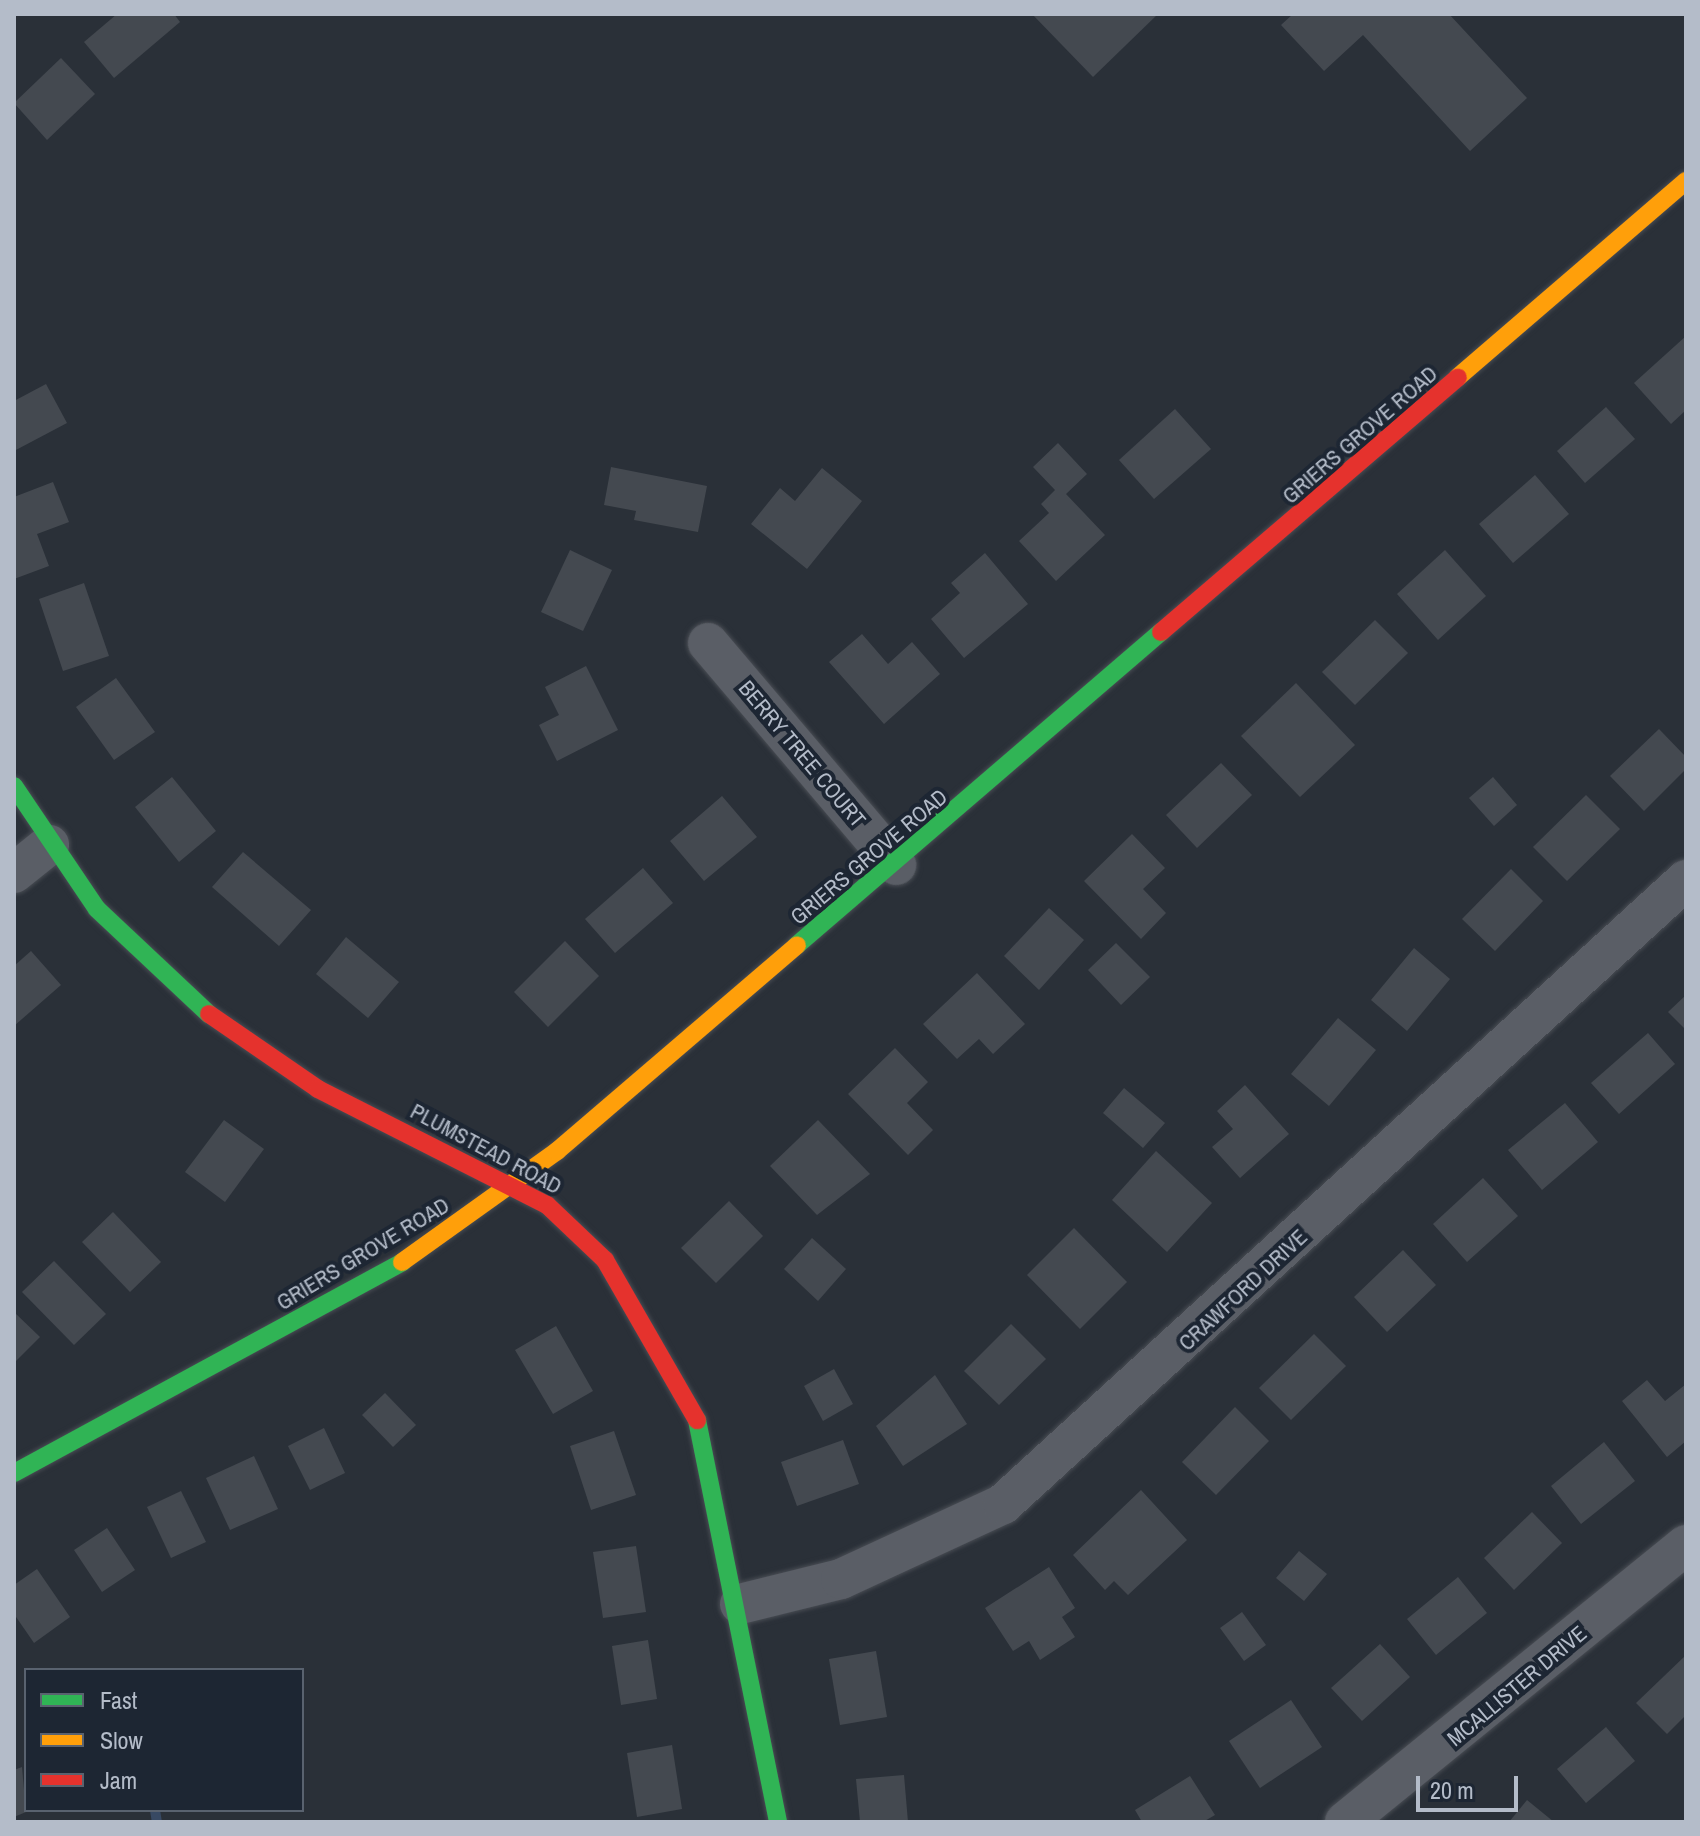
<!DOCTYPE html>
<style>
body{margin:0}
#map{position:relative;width:1700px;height:1836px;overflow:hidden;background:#2a3038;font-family:"Archivo Narrow",sans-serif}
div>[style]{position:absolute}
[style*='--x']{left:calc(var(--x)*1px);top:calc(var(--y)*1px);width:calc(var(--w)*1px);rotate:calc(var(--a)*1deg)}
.stream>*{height:10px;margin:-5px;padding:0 5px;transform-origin:5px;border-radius:5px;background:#384963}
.building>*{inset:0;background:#444950}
.roads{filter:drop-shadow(0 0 2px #484c53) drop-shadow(0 0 2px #484c53)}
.street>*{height:40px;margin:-20px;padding:0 20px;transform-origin:20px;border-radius:20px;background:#5a5e66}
.fast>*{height:18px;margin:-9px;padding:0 9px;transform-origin:9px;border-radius:9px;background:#30b455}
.slow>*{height:18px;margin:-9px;padding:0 9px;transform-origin:9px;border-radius:9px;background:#ff9f0a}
.jam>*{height:18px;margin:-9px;padding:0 9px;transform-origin:9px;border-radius:9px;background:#e5322d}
span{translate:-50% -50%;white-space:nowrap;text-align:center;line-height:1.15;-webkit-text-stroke:8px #1d2633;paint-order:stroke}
.street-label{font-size:22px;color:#b4bcc9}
.frame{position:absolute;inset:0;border:16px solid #b4bcc9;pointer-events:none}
.legend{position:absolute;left:24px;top:1668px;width:280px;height:144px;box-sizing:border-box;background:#1d2633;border:2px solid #59626f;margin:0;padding:10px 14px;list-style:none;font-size:24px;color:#b4bcc9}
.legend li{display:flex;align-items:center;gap:16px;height:40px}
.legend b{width:40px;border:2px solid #59626f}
.scale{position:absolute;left:1416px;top:1776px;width:102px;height:36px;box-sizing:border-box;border:4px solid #b4bcc9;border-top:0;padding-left:10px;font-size:24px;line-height:28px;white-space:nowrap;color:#b4bcc9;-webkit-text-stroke:6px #1d2633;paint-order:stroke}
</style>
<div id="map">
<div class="stream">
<i style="--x:155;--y:1810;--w:12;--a:81"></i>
</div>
<div class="building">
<i style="clip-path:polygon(117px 14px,174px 14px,180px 22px,114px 78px,84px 42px)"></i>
<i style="clip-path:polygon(1032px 14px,1158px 14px,1093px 77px)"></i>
<i style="clip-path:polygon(1293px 14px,1449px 14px,1527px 98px,1470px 151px,1363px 35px,1324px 71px,1281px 25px)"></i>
<i style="clip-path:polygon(61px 58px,95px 94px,47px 140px,14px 103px)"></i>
<i style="clip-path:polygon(1686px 336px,1686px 410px,1671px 424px,1634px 383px)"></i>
<i style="clip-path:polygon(46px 384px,67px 423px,14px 451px,14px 401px)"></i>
<i style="clip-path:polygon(1606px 407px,1635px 439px,1585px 483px,1557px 451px)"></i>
<i style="clip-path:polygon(1175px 409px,1211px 449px,1154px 499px,1119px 460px)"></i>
<i style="clip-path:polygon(1058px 443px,1087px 474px,1066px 494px,1105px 535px,1056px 581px,1019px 541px,1049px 513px,1041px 504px,1055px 490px,1033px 467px)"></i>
<i style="clip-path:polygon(611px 467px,707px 486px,698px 532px,634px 520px,636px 511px,604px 505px)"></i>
<i style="clip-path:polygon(822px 468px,862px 501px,807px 569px,751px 524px,780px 488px,795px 501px)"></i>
<i style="clip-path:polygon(1535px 475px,1569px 514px,1513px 563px,1479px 524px)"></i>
<i style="clip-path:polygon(53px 482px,69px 522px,37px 534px,49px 566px,14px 579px,14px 497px)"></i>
<i style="clip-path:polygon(570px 550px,612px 570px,583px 631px,541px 612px)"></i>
<i style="clip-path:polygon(1445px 550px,1486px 596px,1438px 640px,1397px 594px)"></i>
<i style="clip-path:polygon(985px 553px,1028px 604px,964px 658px,931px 619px,960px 593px,951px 583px)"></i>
<i style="clip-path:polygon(84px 583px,109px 656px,63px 671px,39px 599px)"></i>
<i style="clip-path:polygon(1375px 620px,1408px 653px,1355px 705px,1322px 672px)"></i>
<i style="clip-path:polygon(862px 634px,888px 664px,912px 642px,940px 674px,884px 724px,829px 662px)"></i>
<i style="clip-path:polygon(586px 666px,618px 730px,557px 761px,539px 725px,559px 715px,545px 687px)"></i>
<i style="clip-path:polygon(116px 678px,155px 732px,114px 760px,76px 707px)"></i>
<i style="clip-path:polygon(1296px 683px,1355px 745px,1300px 797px,1241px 736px)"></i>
<i style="clip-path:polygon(1659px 729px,1686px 757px,1686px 769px,1644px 811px,1610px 776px)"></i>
<i style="clip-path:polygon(1221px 763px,1252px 795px,1197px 848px,1166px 815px)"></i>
<i style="clip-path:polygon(172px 777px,216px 831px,179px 862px,135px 807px)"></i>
<i style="clip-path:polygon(1493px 777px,1517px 805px,1494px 826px,1469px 798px)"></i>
<i style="clip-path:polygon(1586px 795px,1620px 829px,1567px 881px,1533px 847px)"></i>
<i style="clip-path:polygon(722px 796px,757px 837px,704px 881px,670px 841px)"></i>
<i style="clip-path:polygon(1132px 834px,1165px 868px,1143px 889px,1166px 913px,1141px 939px,1084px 881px)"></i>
<i style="clip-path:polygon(243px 852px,311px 910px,279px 946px,212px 887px)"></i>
<i style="clip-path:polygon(643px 868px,673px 903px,615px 953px,585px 919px)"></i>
<i style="clip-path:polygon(1511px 869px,1543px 901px,1495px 951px,1462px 919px)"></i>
<i style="clip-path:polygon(1049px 908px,1084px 940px,1039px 990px,1004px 956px)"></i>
<i style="clip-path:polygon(346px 937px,399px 982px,368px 1018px,316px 974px)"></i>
<i style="clip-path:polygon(565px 941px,599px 976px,548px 1027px,514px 992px)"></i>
<i style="clip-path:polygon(1116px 943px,1150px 977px,1121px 1005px,1088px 970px)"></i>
<i style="clip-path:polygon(1414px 948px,1450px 979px,1407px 1031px,1371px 1000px)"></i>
<i style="clip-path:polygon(31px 951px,61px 985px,14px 1026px,14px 966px)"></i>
<i style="clip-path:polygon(977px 973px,1025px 1024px,993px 1054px,979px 1039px,957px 1059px,923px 1024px)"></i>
<i style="clip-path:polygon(1686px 995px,1686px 1030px,1668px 1012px)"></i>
<i style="clip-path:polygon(1338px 1018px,1376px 1050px,1329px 1106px,1291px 1074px)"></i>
<i style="clip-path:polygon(1648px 1033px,1675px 1064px,1619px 1114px,1591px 1083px)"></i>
<i style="clip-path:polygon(895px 1048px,928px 1082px,907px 1103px,933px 1130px,908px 1155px,848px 1094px)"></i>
<i style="clip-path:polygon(1245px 1085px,1289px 1134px,1240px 1178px,1212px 1147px,1233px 1129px,1217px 1111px)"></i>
<i style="clip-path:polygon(1124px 1088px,1165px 1123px,1143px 1148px,1103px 1113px)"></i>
<i style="clip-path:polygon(1565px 1103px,1598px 1142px,1542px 1190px,1508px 1150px)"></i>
<i style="clip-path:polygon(224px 1120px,264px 1149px,225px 1202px,185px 1172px)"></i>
<i style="clip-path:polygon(818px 1120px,870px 1174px,817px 1215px,770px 1166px)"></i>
<i style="clip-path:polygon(1156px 1151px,1212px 1203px,1167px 1252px,1112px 1200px)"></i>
<i style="clip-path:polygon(1483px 1178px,1518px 1216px,1467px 1262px,1433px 1224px)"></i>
<i style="clip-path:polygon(729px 1201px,763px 1236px,716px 1283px,681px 1248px)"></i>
<i style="clip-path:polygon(113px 1212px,161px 1262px,130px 1292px,82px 1242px)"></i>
<i style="clip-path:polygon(1074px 1228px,1127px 1282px,1080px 1329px,1027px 1275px)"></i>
<i style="clip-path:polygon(812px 1238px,846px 1269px,818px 1301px,784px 1269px)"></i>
<i style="clip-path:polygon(1403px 1250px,1436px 1285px,1387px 1332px,1354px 1297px)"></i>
<i style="clip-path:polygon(54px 1261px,106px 1314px,74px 1345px,22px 1292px)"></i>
<i style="clip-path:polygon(14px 1312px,40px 1337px,14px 1363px)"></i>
<i style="clip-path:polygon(1011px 1324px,1046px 1359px,999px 1405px,964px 1371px)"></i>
<i style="clip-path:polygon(556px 1326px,593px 1391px,553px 1414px,515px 1350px)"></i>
<i style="clip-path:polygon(1314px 1334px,1346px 1366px,1291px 1420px,1259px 1388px)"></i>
<i style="clip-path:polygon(834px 1369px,853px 1404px,823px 1421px,804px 1386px)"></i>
<i style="clip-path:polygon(935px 1375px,967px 1424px,903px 1466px,876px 1426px)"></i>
<i style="clip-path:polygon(1647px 1380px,1665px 1401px,1686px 1384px,1686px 1441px,1667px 1457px,1622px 1401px)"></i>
<i style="clip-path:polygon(385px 1393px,416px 1425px,393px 1447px,362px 1415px)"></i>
<i style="clip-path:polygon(1235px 1407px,1269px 1441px,1216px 1495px,1182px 1462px)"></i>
<i style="clip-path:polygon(324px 1428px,345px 1473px,310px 1490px,288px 1446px)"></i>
<i style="clip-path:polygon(614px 1431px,636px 1495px,591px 1510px,570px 1446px)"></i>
<i style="clip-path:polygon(843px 1440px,859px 1484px,797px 1506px,781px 1462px)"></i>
<i style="clip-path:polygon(1604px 1442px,1635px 1481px,1581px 1524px,1551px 1486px)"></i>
<i style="clip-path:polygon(254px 1456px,278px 1509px,230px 1530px,206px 1478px)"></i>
<i style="clip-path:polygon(1141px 1490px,1187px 1540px,1128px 1595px,1114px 1581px,1105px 1590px,1073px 1555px)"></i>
<i style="clip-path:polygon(181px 1491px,206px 1542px,171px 1558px,147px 1507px)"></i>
<i style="clip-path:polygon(1532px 1512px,1562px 1543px,1514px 1590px,1484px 1558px)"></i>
<i style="clip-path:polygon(107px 1528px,135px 1570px,102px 1592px,74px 1550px)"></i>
<i style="clip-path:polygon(636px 1546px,646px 1612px,603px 1618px,593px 1552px)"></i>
<i style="clip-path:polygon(1299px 1551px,1327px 1574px,1304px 1601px,1276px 1578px)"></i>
<i style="clip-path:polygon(1049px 1567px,1075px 1608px,1062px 1617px,1075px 1637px,1040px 1660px,1029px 1641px,1013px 1651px,985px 1608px)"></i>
<i style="clip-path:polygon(37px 1569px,70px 1617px,34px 1643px,14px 1614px,14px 1585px)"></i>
<i style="clip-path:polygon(1458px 1577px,1487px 1613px,1436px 1655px,1407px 1619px)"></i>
<i style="clip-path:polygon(1242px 1612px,1266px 1645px,1244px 1661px,1220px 1628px)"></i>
<i style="clip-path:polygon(648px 1640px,657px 1699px,621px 1705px,612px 1646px)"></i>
<i style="clip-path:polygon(1380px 1644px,1410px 1677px,1362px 1721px,1331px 1688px)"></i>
<i style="clip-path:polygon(876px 1651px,887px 1717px,840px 1725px,829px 1659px)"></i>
<i style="clip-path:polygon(1686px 1655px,1686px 1715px,1667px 1734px,1636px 1703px)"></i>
<i style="clip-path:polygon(1291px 1700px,1322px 1747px,1260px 1788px,1229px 1741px)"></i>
<i style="clip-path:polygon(1606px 1727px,1635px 1761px,1586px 1803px,1557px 1769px)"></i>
<i style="clip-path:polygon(672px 1745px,682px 1809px,637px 1817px,627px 1753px)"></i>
<i style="clip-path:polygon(22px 1767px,26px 1812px,14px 1817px,14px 1770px)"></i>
<i style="clip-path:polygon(904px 1775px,908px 1822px,860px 1822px,856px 1779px)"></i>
<i style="clip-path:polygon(1190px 1776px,1215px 1815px,1203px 1822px,1142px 1822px,1135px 1810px)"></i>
<i style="clip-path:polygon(1527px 1800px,1554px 1822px,1509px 1822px)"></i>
</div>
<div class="roads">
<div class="street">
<i style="--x:708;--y:643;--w:291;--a:49.7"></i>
<i style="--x:14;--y:873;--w:45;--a:-38.7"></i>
<i style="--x:740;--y:1604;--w:104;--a:-13.9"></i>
<i style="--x:841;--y:1579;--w:179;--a:-24.8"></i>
<i style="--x:1003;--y:1504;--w:925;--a:-42.42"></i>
<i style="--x:1345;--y:1822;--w:439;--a:-39.1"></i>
</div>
<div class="fast">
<i style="--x:14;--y:786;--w:148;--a:56"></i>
<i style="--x:97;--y:909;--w:154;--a:43.2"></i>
<i style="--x:797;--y:945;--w:480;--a:-40.7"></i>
<i style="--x:697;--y:1420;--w:410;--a:78.6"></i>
<i style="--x:14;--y:1473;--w:442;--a:-28.5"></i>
</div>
<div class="slow">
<i style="--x:1458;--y:377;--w:301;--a:-40.7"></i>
<i style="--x:402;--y:1262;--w:191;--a:-35.6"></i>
<i style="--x:557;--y:1151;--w:316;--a:-40.6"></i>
</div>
<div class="jam">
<i style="--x:1161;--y:632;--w:391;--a:-40.6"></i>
<i style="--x:209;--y:1014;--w:132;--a:34.5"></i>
<i style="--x:318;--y:1089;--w:257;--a:26.9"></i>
<i style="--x:547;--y:1205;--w:80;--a:43.5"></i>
<i style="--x:605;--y:1260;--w:185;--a:60.1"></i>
</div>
</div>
<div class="street-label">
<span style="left:1360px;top:435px;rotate:-41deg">GRIERS GROVE ROAD</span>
<span style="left:802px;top:754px;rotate:50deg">BERRY TREE COURT</span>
<span style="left:869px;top:857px;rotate:-40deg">GRIERS GROVE ROAD</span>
<span style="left:486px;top:1149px;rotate:28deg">PLUMSTEAD ROAD</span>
<span style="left:363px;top:1254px;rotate:-31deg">GRIERS GROVE ROAD</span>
<span style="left:1243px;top:1290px;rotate:-43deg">CRAWFORD DRIVE</span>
<span style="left:1517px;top:1686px;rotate:-40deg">MCALLISTER DRIVE</span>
</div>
<div class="frame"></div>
<ul class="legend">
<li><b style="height:10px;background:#30b455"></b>Fast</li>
<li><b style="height:10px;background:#ff9f0a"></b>Slow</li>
<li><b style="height:10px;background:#e5322d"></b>Jam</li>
</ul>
<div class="scale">20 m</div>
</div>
